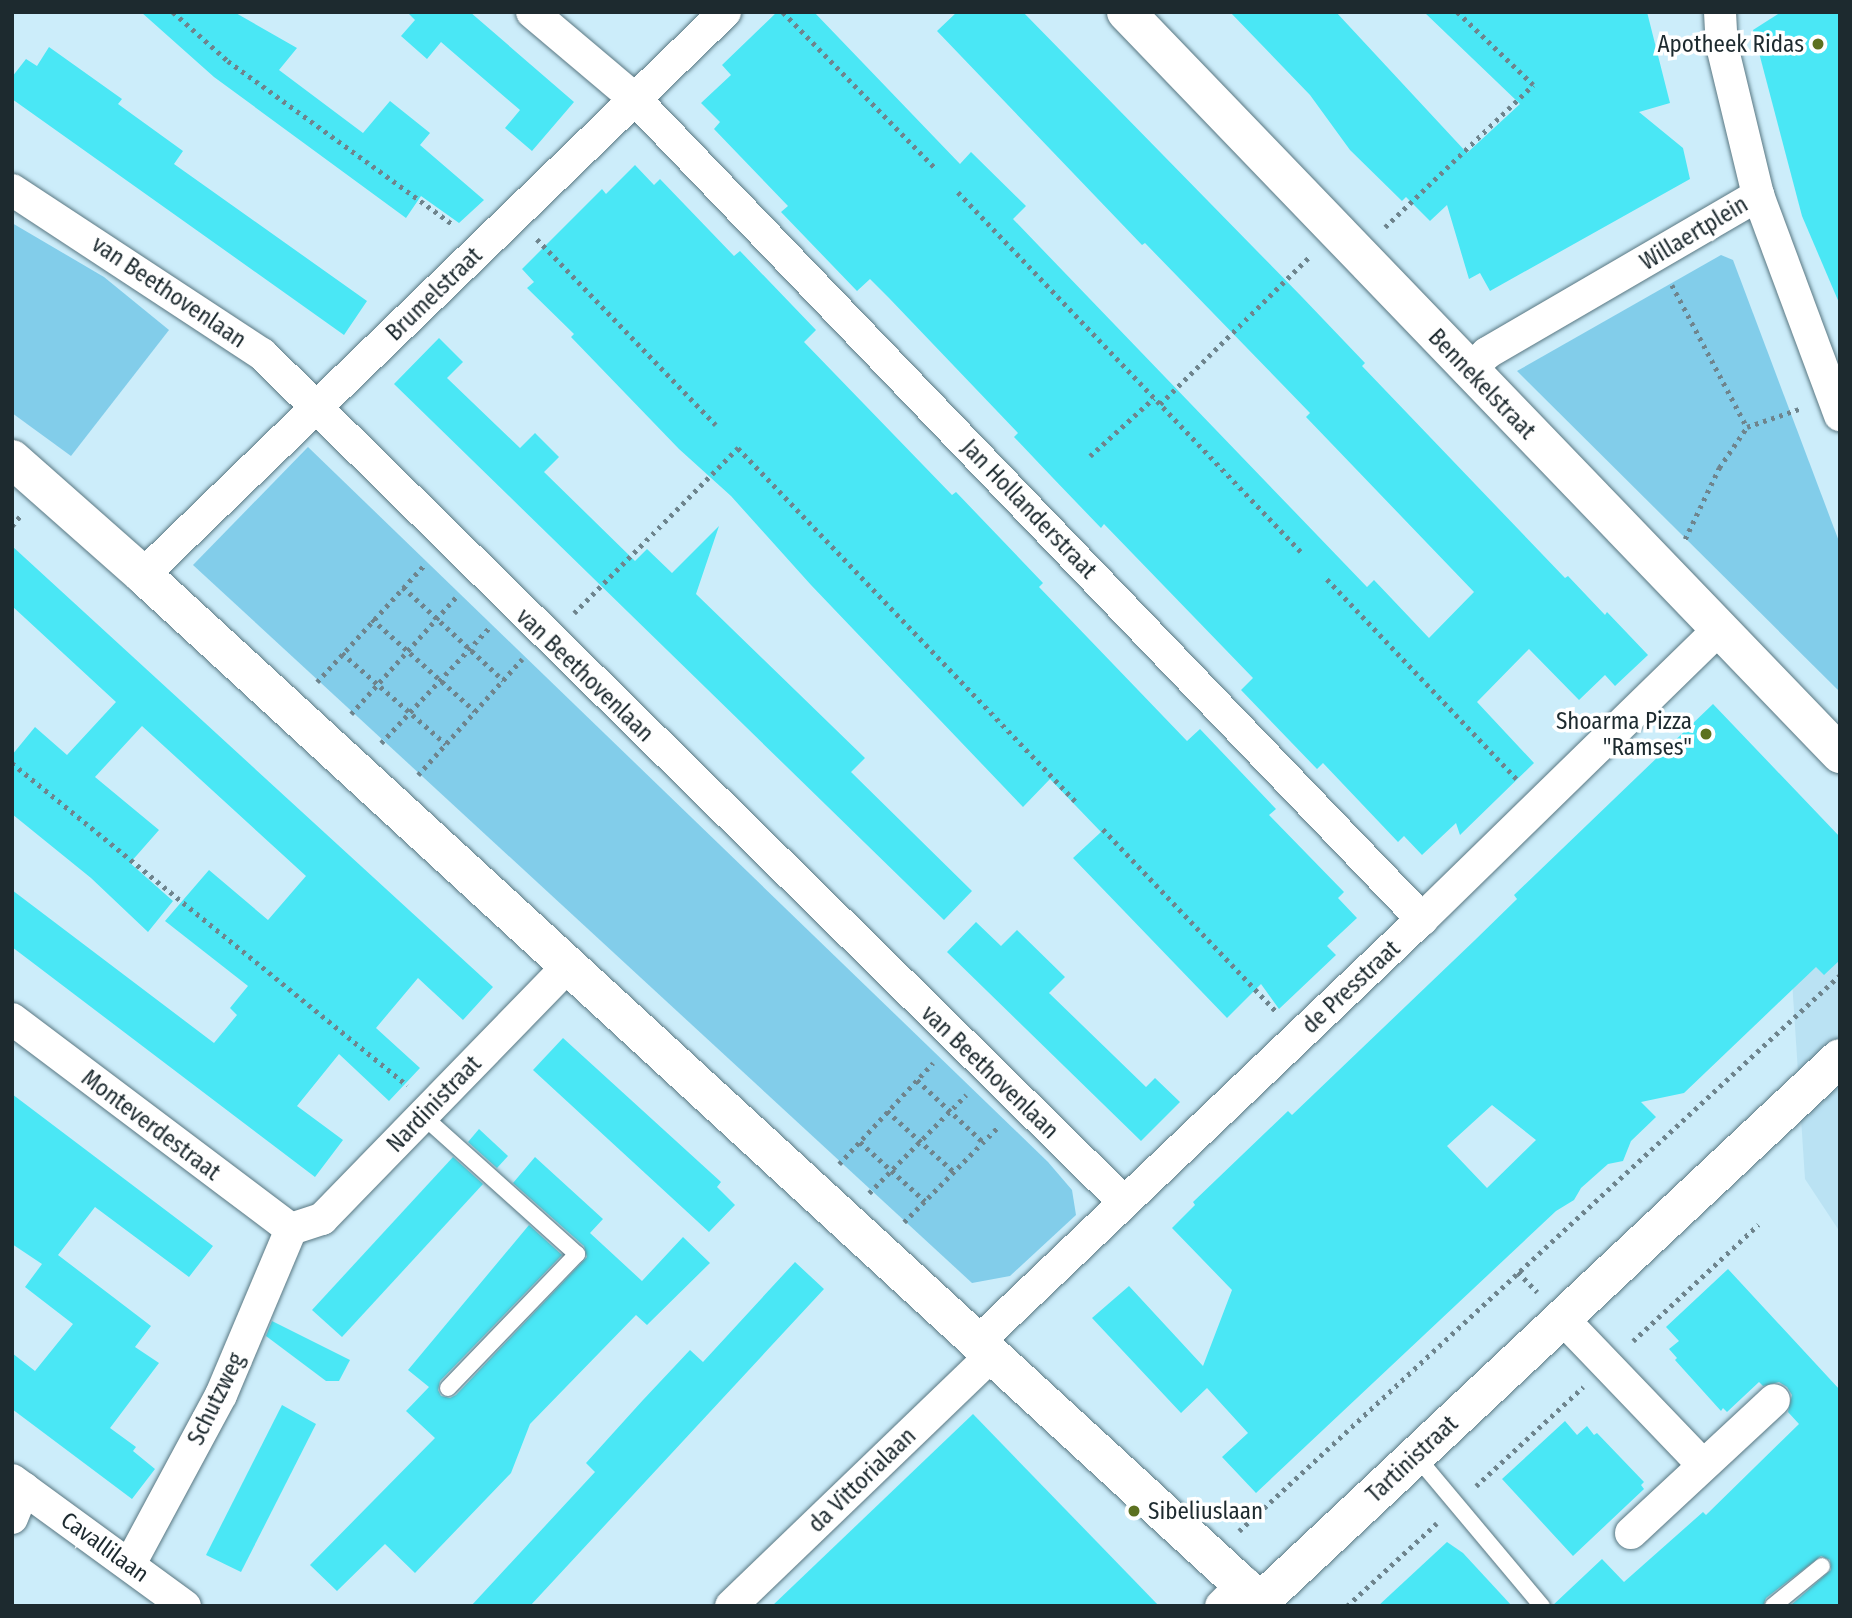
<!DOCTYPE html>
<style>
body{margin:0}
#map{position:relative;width:1852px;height:1618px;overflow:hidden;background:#ccedfa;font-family:"Fira Sans Condensed",sans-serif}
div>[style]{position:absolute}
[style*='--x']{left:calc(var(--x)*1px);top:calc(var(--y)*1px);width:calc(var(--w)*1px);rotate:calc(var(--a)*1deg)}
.built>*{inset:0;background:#bae2f3}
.green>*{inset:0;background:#82cdea}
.building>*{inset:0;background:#4ae7f5}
.path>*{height:4.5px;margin-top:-2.25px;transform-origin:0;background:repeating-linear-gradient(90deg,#6e848d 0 3.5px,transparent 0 8.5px)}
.roads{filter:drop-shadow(0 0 2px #597782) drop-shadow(0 0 2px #597782)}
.lane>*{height:16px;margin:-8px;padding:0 8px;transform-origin:8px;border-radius:8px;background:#fff}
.street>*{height:32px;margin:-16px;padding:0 16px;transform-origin:16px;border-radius:16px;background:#fff}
.secondary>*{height:38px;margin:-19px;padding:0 19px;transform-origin:19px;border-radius:19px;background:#fff}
.dots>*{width:19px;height:19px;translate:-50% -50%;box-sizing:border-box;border:4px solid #fff;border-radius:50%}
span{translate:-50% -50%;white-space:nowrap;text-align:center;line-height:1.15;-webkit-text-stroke:7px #fff;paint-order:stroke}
.poi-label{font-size:23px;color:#1d2a2f}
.right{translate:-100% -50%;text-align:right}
.left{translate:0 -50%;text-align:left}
.street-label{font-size:23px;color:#1d2a2f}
.frame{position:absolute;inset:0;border:14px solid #1d2a2f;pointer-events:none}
</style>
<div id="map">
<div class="built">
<i style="clip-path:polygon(1840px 901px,1840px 1232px,1805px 1179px,1790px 950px)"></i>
</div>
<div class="green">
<i style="clip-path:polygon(12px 223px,104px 277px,169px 330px,71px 456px,12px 413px)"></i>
<i style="clip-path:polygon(1721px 255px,1733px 260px,1840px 544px,1840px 692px,1517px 371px)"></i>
<i style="clip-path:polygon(308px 447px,1048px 1162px,1072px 1190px,1076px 1215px,1010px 1276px,972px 1283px,193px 565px)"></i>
</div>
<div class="building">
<i style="clip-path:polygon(141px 12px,234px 12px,297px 48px,279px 70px,363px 133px,390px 101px,430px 133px,420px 145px,484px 200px,459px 223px,421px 196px,406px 218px,214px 77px)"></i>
<i style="clip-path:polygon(407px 12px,470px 12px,574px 102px,532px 151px,505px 128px,520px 110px,441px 42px,427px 59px,401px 36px,415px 20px)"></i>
<i style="clip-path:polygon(777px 12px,814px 12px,960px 164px,971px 152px,1026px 206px,1013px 219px,1367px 587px,1374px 580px,1429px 638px,1474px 592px,1306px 417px,1310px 413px,1145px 243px,1142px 245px,937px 31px,957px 12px,1023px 12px,1302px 297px,1365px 363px,1362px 366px,1565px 578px,1568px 576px,1605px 615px,1607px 612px,1648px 655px,1615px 686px,1605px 675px,1579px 700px,1529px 649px,1477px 702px,1534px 763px,1460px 835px,1456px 823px,1422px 855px,1404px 836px,1398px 842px,1323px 763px,1317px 769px,1241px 690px,1253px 678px,1104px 524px,1101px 528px,1052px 477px,1014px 437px,1018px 433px,889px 298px,870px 279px,857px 291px,781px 212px,788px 206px,714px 129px,720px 122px,701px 103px,731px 75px,722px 65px)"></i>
<i style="clip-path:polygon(1230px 12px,1336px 12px,1467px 153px,1520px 104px,1424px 12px,1647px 12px,1670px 103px,1639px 112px,1683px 148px,1690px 179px,1490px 291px,1480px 273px,1469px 279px,1447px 205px,1430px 221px,1406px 197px,1402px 201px,1350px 150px,1310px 95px)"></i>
<i style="clip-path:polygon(1781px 12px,1840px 12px,1840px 305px,1802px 216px,1753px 30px)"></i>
<i style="clip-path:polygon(49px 47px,122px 99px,118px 104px,183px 151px,174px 164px,367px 301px,344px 335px,12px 99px,12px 77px,26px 59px,37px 66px)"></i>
<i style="clip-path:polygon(635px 165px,654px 185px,660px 179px,734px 256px,740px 251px,816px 330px,804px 342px,952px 495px,956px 492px,1043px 583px,1039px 587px,1187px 741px,1200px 729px,1276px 809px,1269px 815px,1344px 892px,1338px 898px,1357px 918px,1327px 946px,1336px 955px,1279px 1009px,1261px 984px,1227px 1018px,1073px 858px,1101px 832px,1050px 779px,1023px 807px,811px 585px,731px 496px,679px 449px,571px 337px,574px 334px,527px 288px,534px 282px,522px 269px,602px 189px,606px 194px)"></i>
<i style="clip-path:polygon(439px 338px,463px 362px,447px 378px,520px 448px,535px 433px,559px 457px,544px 472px,635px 561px,647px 549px,672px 573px,719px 526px,696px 594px,865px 758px,851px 772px,972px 891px,944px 920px,394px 384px)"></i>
<i style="clip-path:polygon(12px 546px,493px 987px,463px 1020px,418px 978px,376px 1028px,420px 1068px,389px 1101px,339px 1054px,297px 1106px,343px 1140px,315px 1177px,12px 947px,12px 890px,214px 1043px,237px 1015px,230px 1008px,248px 986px,165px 921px,209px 870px,268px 920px,306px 876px,142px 726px,95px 777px,159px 830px,130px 863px,173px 901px,148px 932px,91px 878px,12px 814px,12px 755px,35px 727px,67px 755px,116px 702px,12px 606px)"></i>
<i style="clip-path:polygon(evenodd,1713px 704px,1840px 837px,1840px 960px,1824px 975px,1816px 967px,1684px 1093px,1641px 1102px,1656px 1117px,1631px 1141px,1623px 1161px,1608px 1164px,1581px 1188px,1574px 1200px,1556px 1211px,1256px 1493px,1222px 1457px,1248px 1433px,1207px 1388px,1181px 1413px,1092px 1318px,1129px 1286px,1203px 1366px,1232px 1290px,1172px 1228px,1195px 1205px,1193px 1202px,1288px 1111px,1292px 1115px,1475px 940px,1517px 899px,1514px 895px,1713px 704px,1492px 1105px,1536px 1140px,1487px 1188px,1447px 1146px,1492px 1105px)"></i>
<i style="clip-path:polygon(976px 922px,1001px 946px,1017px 930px,1065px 977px,1049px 993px,1146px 1087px,1155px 1078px,1180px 1102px,1141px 1141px,947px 952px)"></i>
<i style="clip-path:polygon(563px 1038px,721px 1182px,717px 1187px,735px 1205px,709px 1232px,533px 1070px)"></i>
<i style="clip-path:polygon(12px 1094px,213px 1246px,189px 1277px,95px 1207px,58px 1255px,151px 1326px,135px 1347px,159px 1363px,110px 1428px,136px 1447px,133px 1451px,155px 1469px,132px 1499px,12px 1409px,12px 1353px,35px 1371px,73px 1324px,25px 1287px,42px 1264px,12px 1244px)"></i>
<i style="clip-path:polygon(479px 1129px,508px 1156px,497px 1168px,468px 1142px)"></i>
<i style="clip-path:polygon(453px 1157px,483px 1184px,342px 1337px,312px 1310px)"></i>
<i style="clip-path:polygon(535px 1157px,603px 1219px,590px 1233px,642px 1281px,683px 1237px,710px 1263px,647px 1325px,636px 1315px,530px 1424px,511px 1473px,415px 1573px,385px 1544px,337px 1591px,310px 1565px,435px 1438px,406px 1411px,429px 1387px,408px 1370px,529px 1225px,562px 1255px,440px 1381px,438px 1390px,441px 1396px,450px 1398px,456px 1395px,587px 1257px,584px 1246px,513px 1183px)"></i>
<i style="clip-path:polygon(795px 1262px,824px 1289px,530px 1606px,471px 1606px,595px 1472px,586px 1463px,643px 1400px,690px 1350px,703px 1362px)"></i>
<i style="clip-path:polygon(1728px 1269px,1840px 1390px,1840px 1606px,1790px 1606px,1831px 1570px,1830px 1560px,1821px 1556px,1766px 1598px,1763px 1606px,1552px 1606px,1602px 1559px,1624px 1582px,1703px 1512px,1706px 1515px,1799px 1424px,1788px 1412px,1792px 1395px,1787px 1387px,1779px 1382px,1763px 1386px,1759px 1382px,1727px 1412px,1723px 1408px,1721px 1411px,1675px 1360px,1677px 1358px,1669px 1349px,1679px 1341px,1666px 1327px)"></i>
<i style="clip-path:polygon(272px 1321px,350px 1360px,339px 1381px,326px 1381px,266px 1336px)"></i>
<i style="clip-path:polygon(282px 1405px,316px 1424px,241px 1572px,206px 1555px)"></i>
<i style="clip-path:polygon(973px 1414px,1159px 1606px,772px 1606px)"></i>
<i style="clip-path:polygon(1565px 1421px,1577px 1435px,1587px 1426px,1594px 1435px,1597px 1433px,1644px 1482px,1641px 1485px,1644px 1489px,1573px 1556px,1502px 1479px)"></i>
<i style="clip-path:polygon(1447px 1542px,1463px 1553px,1512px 1606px,1378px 1606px)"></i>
</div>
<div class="path">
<i style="--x:173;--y:12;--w:74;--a:41.7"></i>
<i style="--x:228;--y:61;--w:279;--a:36"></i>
<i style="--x:783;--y:12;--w:219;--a:45.7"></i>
<i style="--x:958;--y:192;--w:501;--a:46.37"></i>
<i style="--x:1385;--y:227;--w:205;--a:-43.8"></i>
<i style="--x:1533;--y:85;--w:105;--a:-136.2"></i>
<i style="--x:537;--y:239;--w:258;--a:46.1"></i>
<i style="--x:1672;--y:285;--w:161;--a:62.2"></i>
<i style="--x:1160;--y:404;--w:209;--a:-44.6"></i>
<i style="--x:1090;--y:456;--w:86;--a:-42.2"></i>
<i style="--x:12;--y:526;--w:14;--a:-51"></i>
<i style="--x:1685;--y:539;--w:79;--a:-64.4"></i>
<i style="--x:1719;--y:468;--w:50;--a:-55.7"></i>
<i style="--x:1747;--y:427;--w:58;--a:-19.1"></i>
<i style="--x:1327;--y:579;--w:276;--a:46.5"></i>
<i style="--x:403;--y:587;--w:137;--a:42.9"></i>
<i style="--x:574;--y:613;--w:233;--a:-45.2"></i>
<i style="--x:738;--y:448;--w:491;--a:46.3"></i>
<i style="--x:372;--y:619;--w:138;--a:41.8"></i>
<i style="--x:342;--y:653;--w:138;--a:41.2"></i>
<i style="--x:317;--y:682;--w:160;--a:-47.5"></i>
<i style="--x:351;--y:714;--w:159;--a:-48.1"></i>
<i style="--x:381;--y:743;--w:159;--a:-46.8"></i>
<i style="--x:12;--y:763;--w:510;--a:39.19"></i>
<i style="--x:418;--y:775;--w:156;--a:-48.1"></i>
<i style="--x:1103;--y:829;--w:251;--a:46.5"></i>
<i style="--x:917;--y:1080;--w:91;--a:43.2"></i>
<i style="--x:887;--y:1111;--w:91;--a:42.3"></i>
<i style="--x:860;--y:1142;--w:88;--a:42.2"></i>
<i style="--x:839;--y:1164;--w:138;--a:-47.1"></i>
<i style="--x:869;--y:1193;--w:138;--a:-45.3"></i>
<i style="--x:904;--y:1222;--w:135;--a:-45.3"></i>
<i style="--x:1518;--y:1272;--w:28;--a:46"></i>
<i style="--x:1633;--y:1341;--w:171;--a:-42.9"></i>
<i style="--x:1476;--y:1486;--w:146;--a:-42.8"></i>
<i style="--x:1239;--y:1531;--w:819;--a:-42.77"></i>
<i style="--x:1347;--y:1606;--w:122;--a:-42.7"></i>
</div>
<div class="roads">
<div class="lane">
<i style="--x:423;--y:1116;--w:207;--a:41.9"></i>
<i style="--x:577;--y:1254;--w:186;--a:133.9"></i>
<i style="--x:1416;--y:1456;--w:196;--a:50"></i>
<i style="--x:1773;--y:1606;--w:63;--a:-39.2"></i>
</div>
<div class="street">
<i style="--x:532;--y:12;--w:135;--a:40.2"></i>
<i style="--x:635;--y:99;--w:1137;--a:46.18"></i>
<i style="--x:1720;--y:12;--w:34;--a:87"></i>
<i style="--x:1722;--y:46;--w:153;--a:76.4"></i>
<i style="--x:1758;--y:195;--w:235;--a:69.6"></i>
<i style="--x:12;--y:190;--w:299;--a:33.3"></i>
<i style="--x:262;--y:354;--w:1209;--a:44.53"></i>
<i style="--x:1468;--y:371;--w:26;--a:-43"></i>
<i style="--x:1487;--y:353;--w:314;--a:-30.2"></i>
<i style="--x:143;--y:575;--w:810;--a:-44.05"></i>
<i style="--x:12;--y:1019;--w:349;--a:37"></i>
<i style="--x:291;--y:1229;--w:33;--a:-18"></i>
<i style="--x:322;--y:1219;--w:354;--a:-45.8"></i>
<i style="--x:1562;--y:1318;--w:204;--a:46.2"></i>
<i style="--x:979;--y:1341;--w:612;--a:-43.61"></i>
<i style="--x:1422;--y:919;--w:415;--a:-44.3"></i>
<i style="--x:12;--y:1480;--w:214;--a:36.1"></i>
<i style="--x:12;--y:1518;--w:32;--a:-68"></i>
<i style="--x:1631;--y:1533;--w:195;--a:-42.9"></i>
<i style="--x:130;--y:1564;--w:192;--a:-61.7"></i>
<i style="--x:221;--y:1395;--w:180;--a:-67.1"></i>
<i style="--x:731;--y:1606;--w:364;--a:-43.9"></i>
<i style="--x:1221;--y:1606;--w:33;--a:-45"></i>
</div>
<div class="secondary">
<i style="--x:1126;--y:12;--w:1030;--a:46.1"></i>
<i style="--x:12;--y:459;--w:175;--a:41.5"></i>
<i style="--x:143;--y:575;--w:1524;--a:42.58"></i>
<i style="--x:1262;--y:1600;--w:792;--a:-43.16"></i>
</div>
</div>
<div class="dots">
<i style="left:1818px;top:44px;background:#5c7120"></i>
<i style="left:1706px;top:734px;background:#5c7120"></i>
<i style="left:1134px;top:1511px;background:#5c7120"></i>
</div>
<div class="poi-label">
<span class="right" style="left:1804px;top:44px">Apotheek Ridas</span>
<span class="right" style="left:1692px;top:734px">Shoarma Pizza<br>"Ramses"</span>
<span class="left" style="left:1148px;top:1511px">Sibeliuslaan</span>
</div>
<div class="street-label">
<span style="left:1694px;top:233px;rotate:-31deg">Willaertplein</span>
<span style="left:169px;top:292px;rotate:34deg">van Beethovenlaan</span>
<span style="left:434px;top:294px;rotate:-44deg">Brumelstraat</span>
<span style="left:1482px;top:384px;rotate:46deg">Bennekelstraat</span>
<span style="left:1029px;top:509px;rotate:46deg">Jan Hollanderstraat</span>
<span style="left:585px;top:675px;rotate:44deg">van Beethovenlaan</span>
<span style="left:1351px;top:987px;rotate:-43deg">de Presstraat</span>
<span style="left:990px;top:1072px;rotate:44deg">van Beethovenlaan</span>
<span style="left:434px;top:1104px;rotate:-46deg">Nardinistraat</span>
<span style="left:151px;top:1125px;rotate:37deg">Monteverdestraat</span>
<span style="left:216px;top:1399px;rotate:-64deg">Schutzweg</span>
<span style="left:1412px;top:1459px;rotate:-43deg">Tartinistraat</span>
<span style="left:862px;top:1480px;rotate:-44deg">da Vittorialaan</span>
<span style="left:105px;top:1547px;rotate:36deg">Cavallilaan</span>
</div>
<div class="frame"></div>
</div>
